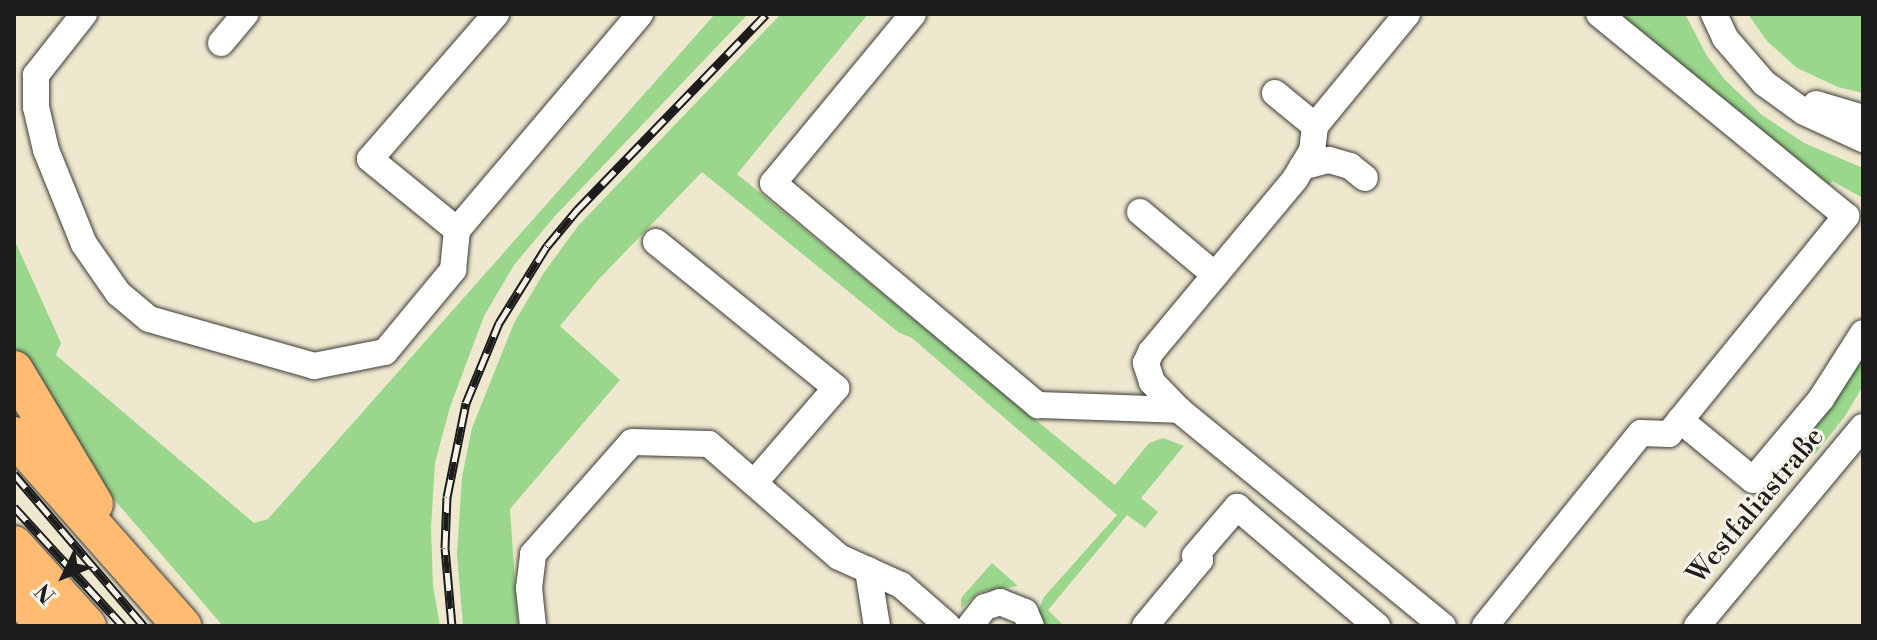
<!DOCTYPE html>
<meta charset="utf-8">
<style>
body{margin:0}
#map{position:relative;width:1877px;height:640px;overflow:hidden;background:#eee8cf;font-family:"Libre Bodoni",serif}
div>[style]{position:absolute}
[style*='--x']{left:calc(var(--x)*1px);top:calc(var(--y)*1px);width:calc(var(--w)*1px);rotate:calc(var(--a)*1deg)}
.green>*{inset:0;background:#9ad78c}
.roads{filter:drop-shadow(0 0 2px #3c3b37) drop-shadow(0 0 2px #3c3b37)}
.minor>*{height:26px;margin:-13px;padding:0 13px;transform-origin:13px;border-radius:13px;background:#fff}
.highway>*{height:38px;margin:-19px;padding:0 19px;transform-origin:19px;border-radius:19px;background:#febb71}
.rail>*{height:9px;margin-top:-4.5px;transform-origin:0;background:repeating-linear-gradient(90deg,#f7f3e8 0 18px,#1c1c1c 0 36px);box-sizing:border-box;border-block:2px solid #1c1c1c}
span{translate:-50% -50%;white-space:nowrap;text-align:center;line-height:1.15;-webkit-text-stroke:6px #f7f3e8;paint-order:stroke}
.street-label{font-size:28px;color:#1c1c1c}
.frame{position:absolute;inset:0;border:16px solid #1c1c1c;pointer-events:none}
.north{position:absolute;left:24px;top:536px;width:80px;height:80px;-webkit-text-stroke:6px #f7f3e8;paint-order:stroke;rotate:227deg;font-size:22px;font-weight:700;line-height:32px;text-align:center;color:#1c1c1c}
.north::after{content:'';display:block;margin:auto;width:28px;height:36px;background:#1c1c1c;clip-path:polygon(50% 0,100% 100%,50% 72%,0 100%)}
</style>
<div id="map">
<div class="green">
<i style="clip-path:polygon(715px 14px,748px 14px,555px 216px,514px 265px,484px 316px,450px 407px,435px 463px,431px 527px,433px 586px,440px 626px,223px 626px,93px 475px,14px 346px,14px 239px,61px 343px,56px 355px,254px 523px,268px 519px)"></i>
<i style="clip-path:polygon(781px 14px,868px 14px,737px 174px,1115px 485px,1149px 443px,1163px 438px,1184px 446px,1141px 498px,1158px 512px,1145px 528px,1127px 515px,1048px 610px,1063px 625px,1042px 626px,1038px 611px,1044px 597px,1117px 515px,912px 338px,898px 332px,702px 172px,599px 279px,560px 326px,620px 380px,510px 509px,518px 626px,463px 626px,457px 554px,462px 477px,472px 428px,514px 323px,543px 274px,578px 226px)"></i>
<i style="clip-path:polygon(1615px 14px,1685px 14px,1707px 56px,1725px 80px,1762px 115px,1804px 143px,1863px 168px,1863px 198px,1832px 181px,1828px 186px)"></i>
<i style="clip-path:polygon(1748px 14px,1863px 14px,1863px 93px,1838px 87px,1797px 68px,1767px 41px)"></i>
<i style="clip-path:polygon(1863px 346px,1863px 386px,1845px 416px,1816px 453px,1765px 501px,1753px 492px)"></i>
<i style="clip-path:polygon(992px 563px,1018px 586px,980px 592px,961px 608px,961px 598px)"></i>
</div>
<div class="roads">
<div class="minor">
<i style="--x:84;--y:14;--w:78;--a:128.2"></i>
<i style="--x:36;--y:75;--w:32;--a:90"></i>
<i style="--x:36;--y:107;--w:44;--a:76.9"></i>
<i style="--x:46;--y:150;--w:101;--a:68"></i>
<i style="--x:84;--y:244;--w:60;--a:55.2"></i>
<i style="--x:118;--y:293;--w:40;--a:40"></i>
<i style="--x:149;--y:319;--w:172;--a:15.9"></i>
<i style="--x:314;--y:366;--w:72;--a:-11.2"></i>
<i style="--x:385;--y:352;--w:107;--a:-50.3"></i>
<i style="--x:453;--y:270;--w:40;--a:-84.3"></i>
<i style="--x:496;--y:14;--w:192;--a:131"></i>
<i style="--x:370;--y:159;--w:112;--a:39.2"></i>
<i style="--x:457;--y:230;--w:283;--a:-49.7"></i>
<i style="--x:913;--y:14;--w:219;--a:129.6"></i>
<i style="--x:773;--y:183;--w:346;--a:40"></i>
<i style="--x:1038;--y:405;--w:141;--a:2"></i>
<i style="--x:1179;--y:410;--w:341;--a:39.3"></i>
<i style="--x:1714;--y:14;--w:26;--a:65"></i>
<i style="--x:1725;--y:38;--w:60;--a:49.1"></i>
<i style="--x:1764;--y:83;--w:49;--a:35.9"></i>
<i style="--x:1804;--y:112;--w:65;--a:24.6"></i>
<i style="--x:221;--y:43;--w:38;--a:-50"></i>
<i style="--x:1275;--y:93;--w:52;--a:39.5"></i>
<i style="--x:1816;--y:104;--w:49;--a:16.6"></i>
<i style="--x:1302;--y:167;--w:28;--a:-15"></i>
<i style="--x:1329;--y:160;--w:22;--a:16"></i>
<i style="--x:1350;--y:166;--w:19;--a:39"></i>
<i style="--x:1140;--y:212;--w:98;--a:40"></i>
<i style="--x:656;--y:242;--w:232;--a:39"></i>
<i style="--x:836;--y:388;--w:125;--a:130.8"></i>
<i style="--x:1179;--y:410;--w:39;--a:-134"></i>
<i style="--x:1152;--y:382;--w:20;--a:-108"></i>
<i style="--x:1146;--y:363;--w:12;--a:-66"></i>
<i style="--x:1151;--y:352;--w:225;--a:-50.2"></i>
<i style="--x:1295;--y:179;--w:33;--a:-59"></i>
<i style="--x:1312;--y:151;--w:25;--a:-83"></i>
<i style="--x:1315;--y:126;--w:145;--a:-50.6"></i>
<i style="--x:1680;--y:420;--w:94;--a:39.4"></i>
<i style="--x:1753;--y:480;--w:106;--a:-50"></i>
<i style="--x:1821;--y:399;--w:78;--a:-57.5"></i>
<i style="--x:868;--y:570;--w:57;--a:80.9"></i>
<i style="--x:533;--y:626;--w:38;--a:-96"></i>
<i style="--x:529;--y:588;--w:34;--a:-83"></i>
<i style="--x:533;--y:554;--w:149;--a:-48.5"></i>
<i style="--x:632;--y:442;--w:77;--a:1.5"></i>
<i style="--x:709;--y:444;--w:172;--a:41"></i>
<i style="--x:839;--y:557;--w:68;--a:24.3"></i>
<i style="--x:901;--y:585;--w:62;--a:41.1"></i>
<i style="--x:970;--y:626;--w:24;--a:-52"></i>
<i style="--x:985;--y:607;--w:16;--a:-18"></i>
<i style="--x:1000;--y:602;--w:27;--a:22"></i>
<i style="--x:1025;--y:612;--w:15;--a:67"></i>
<i style="--x:1145;--y:626;--w:86;--a:-50.2"></i>
<i style="--x:1200;--y:560;--w:6;--a:-141"></i>
<i style="--x:1195;--y:556;--w:65;--a:-49.4"></i>
<i style="--x:1237;--y:507;--w:184;--a:40.4"></i>
<i style="--x:1485;--y:626;--w:248;--a:-51.1"></i>
<i style="--x:1641;--y:433;--w:28;--a:2"></i>
<i style="--x:1669;--y:434;--w:281;--a:-50.9"></i>
<i style="--x:1846;--y:216;--w:319;--a:-140.7"></i>
<i style="--x:1697;--y:626;--w:259;--a:-50.2"></i>
</div>
<div class="highway">
<i style="--x:14;--y:370;--w:156;--a:59.2"></i>
<i style="--x:14;--y:436;--w:254;--a:48.5"></i>
<i style="--x:14;--y:545;--w:109;--a:48"></i>
<i style="--x:14;--y:594;--w:47;--a:42.4"></i>
</div>
</div>
<div class="rail">
<i style="--x:14;--y:474;--w:200;--a:49.5"></i>
<i style="--x:14;--y:507;--w:161;--a:47.5"></i>
<i style="--x:452;--y:626;--w:78;--a:-95.1"></i>
<i style="--x:445;--y:548;--w:51;--a:-87.8"></i>
<i style="--x:447;--y:497;--w:96;--a:-78.6"></i>
<i style="--x:466;--y:403;--w:87;--a:-67.6"></i>
<i style="--x:499;--y:323;--w:91;--a:-58.1"></i>
<i style="--x:547;--y:246;--w:47;--a:-50.2"></i>
<i style="--x:577;--y:210;--w:272;--a:-46"></i>
</div>
<div class="street-label">
<span style="left:1756px;top:506px;rotate:-50deg">Westfaliastraße</span>
</div>
<div class="frame"></div>
<div class="north">N</div>
</div>
